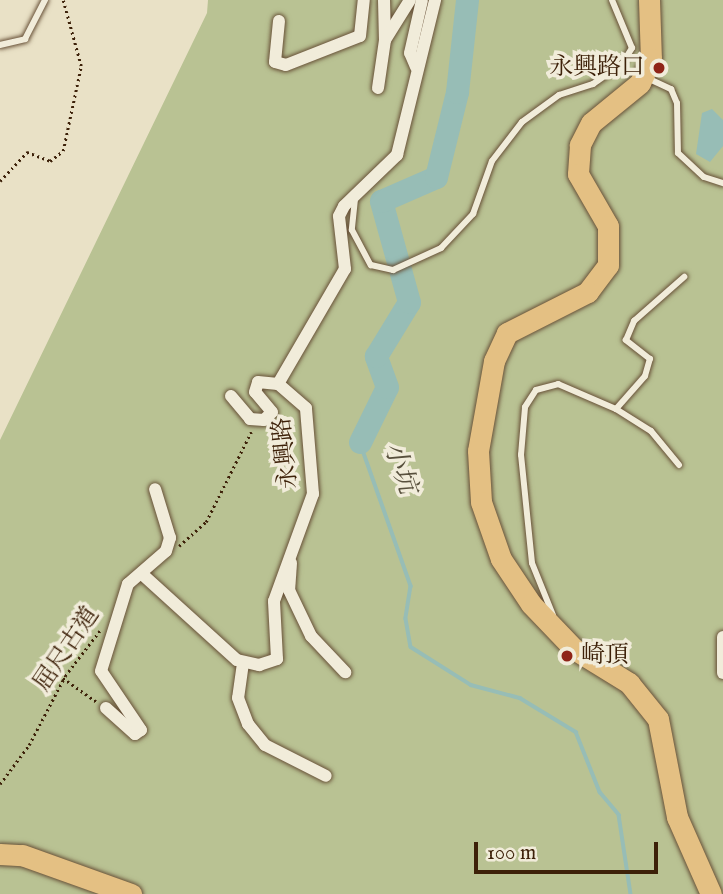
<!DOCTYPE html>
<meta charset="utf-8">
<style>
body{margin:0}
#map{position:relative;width:723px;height:894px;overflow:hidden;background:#e9e1c6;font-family:"IM FELL English","Noto Serif TC",serif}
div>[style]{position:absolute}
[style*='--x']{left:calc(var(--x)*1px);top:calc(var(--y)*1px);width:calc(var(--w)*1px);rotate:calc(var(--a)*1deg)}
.green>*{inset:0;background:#b9c293}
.water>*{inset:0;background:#97bdb6}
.stream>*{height:3.5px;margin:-1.75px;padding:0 1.75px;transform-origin:1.75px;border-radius:1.75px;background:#97bdb6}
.river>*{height:23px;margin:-11.5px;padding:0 11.5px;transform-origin:11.5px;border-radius:11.5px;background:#97bdb6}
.path>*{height:2.5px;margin-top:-1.25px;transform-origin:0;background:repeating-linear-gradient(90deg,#3d2109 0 2px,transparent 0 5.5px)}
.roads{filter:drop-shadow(0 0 2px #685138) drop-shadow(0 0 2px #685138)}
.service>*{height:6px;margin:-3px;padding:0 3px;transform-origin:3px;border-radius:3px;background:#f1ecda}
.minor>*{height:12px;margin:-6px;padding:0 6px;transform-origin:6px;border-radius:6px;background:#f1ecda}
.primary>*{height:21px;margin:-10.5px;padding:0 10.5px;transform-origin:10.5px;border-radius:10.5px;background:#e4c083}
.dots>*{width:19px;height:19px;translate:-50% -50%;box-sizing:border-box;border:4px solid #f1ecda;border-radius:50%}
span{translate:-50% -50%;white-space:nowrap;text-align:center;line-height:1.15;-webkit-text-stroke:7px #f1ecda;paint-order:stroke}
.poi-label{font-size:24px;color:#3d2109}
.right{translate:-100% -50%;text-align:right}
.left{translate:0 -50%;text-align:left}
.street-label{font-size:24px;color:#3d2109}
.water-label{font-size:26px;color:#58503d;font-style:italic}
.scale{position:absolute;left:474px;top:842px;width:184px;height:32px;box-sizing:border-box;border:4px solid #3d2109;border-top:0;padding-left:9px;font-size:21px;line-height:24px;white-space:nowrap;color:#3d2109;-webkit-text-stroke:5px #f1ecda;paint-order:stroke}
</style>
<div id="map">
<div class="green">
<i style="clip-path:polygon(208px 0,723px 0,723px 894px,0 894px,0 440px,207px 13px)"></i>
</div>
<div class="water">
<i style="clip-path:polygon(712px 109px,723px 120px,723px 146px,710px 162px,696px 154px,702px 113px)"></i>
</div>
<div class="stream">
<i style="--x:360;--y:442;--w:153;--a:70.5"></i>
<i style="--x:411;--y:586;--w:33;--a:99"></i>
<i style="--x:406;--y:619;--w:28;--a:80"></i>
<i style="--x:411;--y:647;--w:71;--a:32.3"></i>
<i style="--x:471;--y:685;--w:51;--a:14.9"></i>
<i style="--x:520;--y:698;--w:66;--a:31.3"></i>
<i style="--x:576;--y:732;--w:65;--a:68.2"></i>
<i style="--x:600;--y:792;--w:30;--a:50"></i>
<i style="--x:619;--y:815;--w:80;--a:81.4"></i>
</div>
<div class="river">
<i style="--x:360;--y:442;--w:61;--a:-63.9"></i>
<i style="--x:387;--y:387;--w:33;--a:-110"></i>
<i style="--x:376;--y:356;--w:63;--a:-58.6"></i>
<i style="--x:409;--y:302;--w:105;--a:-105.5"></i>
<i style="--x:381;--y:201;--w:60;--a:-23.6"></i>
<i style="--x:436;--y:177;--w:88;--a:-76.1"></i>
<i style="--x:457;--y:92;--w:93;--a:-83.8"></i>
</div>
<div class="path">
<i style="--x:0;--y:181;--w:40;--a:-47"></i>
<i style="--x:27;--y:152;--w:25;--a:21"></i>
<i style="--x:50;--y:161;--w:16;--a:-38"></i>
<i style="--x:63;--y:151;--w:87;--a:-78"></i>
<i style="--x:81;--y:66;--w:68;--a:-105.3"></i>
<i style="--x:179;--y:546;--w:36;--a:-42"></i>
<i style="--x:206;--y:522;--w:101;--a:-63.4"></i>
<i style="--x:63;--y:678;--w:42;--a:35.2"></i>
<i style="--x:0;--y:784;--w:49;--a:-53.4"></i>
<i style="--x:29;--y:745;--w:78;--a:-62.4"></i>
<i style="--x:65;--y:676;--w:59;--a:-52.5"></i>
</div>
<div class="roads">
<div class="service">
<i style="--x:0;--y:45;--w:26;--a:-13"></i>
<i style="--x:25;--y:39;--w:44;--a:-62.9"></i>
<i style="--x:645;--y:77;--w:29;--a:25"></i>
<i style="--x:671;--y:89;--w:15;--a:67"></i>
<i style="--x:677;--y:103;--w:50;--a:88.9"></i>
<i style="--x:678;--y:153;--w:35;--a:43"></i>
<i style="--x:704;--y:177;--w:20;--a:18"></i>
<i style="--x:355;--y:199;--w:31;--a:96"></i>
<i style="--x:352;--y:230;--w:40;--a:62"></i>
<i style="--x:371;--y:265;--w:23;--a:13"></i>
<i style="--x:393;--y:270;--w:53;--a:-24.6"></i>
<i style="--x:441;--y:248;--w:47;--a:-46.7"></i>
<i style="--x:473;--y:214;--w:56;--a:-70.3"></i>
<i style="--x:492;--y:161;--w:49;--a:-52.4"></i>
<i style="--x:522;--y:122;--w:46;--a:-36.1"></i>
<i style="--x:559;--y:95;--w:36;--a:-18"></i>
<i style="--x:593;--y:84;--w:35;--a:-35"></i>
<i style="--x:622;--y:64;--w:19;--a:-58"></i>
<i style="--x:632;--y:48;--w:52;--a:-112.6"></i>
<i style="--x:616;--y:409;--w:44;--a:-48.7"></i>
<i style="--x:645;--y:376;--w:18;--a:-74"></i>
<i style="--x:650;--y:359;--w:31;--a:-142"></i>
<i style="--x:626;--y:340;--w:21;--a:-67"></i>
<i style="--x:634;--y:321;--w:67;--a:-41.3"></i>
<i style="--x:553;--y:615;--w:56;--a:-112"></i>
<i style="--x:532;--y:563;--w:109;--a:-95.8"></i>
<i style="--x:521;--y:455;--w:48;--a:-85.2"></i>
<i style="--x:525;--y:407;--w:20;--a:-57"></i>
<i style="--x:536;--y:390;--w:23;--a:-15"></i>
<i style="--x:558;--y:384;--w:63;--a:23.3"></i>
<i style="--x:616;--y:409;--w:41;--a:32.2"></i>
<i style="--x:651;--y:431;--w:44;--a:50.5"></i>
</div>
<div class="minor">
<i style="--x:384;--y:0;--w:40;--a:88.6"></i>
<i style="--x:385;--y:40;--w:47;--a:-58"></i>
<i style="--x:279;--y:21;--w:41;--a:95.6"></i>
<i style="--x:275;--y:62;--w:11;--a:15"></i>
<i style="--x:286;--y:65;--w:79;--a:-21.4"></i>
<i style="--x:360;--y:36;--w:36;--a:-84"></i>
<i style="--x:416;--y:67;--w:15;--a:-113"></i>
<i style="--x:410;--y:53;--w:54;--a:-77.2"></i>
<i style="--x:378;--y:88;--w:49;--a:-81.7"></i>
<i style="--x:278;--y:384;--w:133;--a:-59.8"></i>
<i style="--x:345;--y:269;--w:53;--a:-96.5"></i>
<i style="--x:339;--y:216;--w:11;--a:-63"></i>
<i style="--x:344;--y:206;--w:74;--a:-43.9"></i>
<i style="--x:397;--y:155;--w:160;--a:-76.2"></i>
<i style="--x:231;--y:396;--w:30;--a:50"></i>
<i style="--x:250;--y:419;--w:14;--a:4"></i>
<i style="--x:264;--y:420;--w:11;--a:-45"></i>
<i style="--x:272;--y:412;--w:26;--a:-130"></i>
<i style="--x:255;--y:392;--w:10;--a:-73"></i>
<i style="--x:258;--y:382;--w:20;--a:6"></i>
<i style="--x:291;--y:563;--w:27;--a:94"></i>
<i style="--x:289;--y:590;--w:51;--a:64.4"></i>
<i style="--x:311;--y:636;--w:50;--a:46.6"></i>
<i style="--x:142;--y:574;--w:128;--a:42.2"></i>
<i style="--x:237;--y:660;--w:23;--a:13"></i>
<i style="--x:259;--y:665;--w:19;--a:-18"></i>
<i style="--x:277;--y:659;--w:58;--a:-93"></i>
<i style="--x:274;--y:601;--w:114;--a:-70"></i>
<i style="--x:313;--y:494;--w:86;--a:-94.7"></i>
<i style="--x:306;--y:408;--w:37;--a:-139"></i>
<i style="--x:723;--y:637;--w:36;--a:90"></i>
<i style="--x:243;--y:663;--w:35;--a:98"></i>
<i style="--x:238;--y:698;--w:28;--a:69"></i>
<i style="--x:248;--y:724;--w:27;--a:51"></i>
<i style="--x:265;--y:745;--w:68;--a:26.9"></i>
<i style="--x:106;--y:708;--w:39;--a:42"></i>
<i style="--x:135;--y:734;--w:7;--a:-34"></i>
<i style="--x:141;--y:730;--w:71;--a:-124.1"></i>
<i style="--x:101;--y:671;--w:91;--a:-72.8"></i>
<i style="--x:128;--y:584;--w:50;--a:-41"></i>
<i style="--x:166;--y:551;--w:14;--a:-73"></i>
<i style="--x:170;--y:538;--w:51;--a:-107"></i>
</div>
<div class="primary">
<i style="--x:649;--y:0;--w:59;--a:88.1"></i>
<i style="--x:651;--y:59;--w:26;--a:115"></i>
<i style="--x:640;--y:83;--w:63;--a:140.8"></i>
<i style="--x:591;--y:123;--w:25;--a:117"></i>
<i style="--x:580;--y:145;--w:29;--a:94"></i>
<i style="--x:578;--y:174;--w:60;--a:60"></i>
<i style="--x:608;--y:226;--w:39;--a:90"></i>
<i style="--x:608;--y:265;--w:34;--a:127"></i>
<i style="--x:588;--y:292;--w:91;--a:153.2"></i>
<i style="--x:507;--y:333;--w:31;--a:115"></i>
<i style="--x:494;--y:361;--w:91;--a:100.1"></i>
<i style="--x:478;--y:451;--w:51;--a:86.6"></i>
<i style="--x:481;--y:502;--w:60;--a:70.7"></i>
<i style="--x:501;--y:559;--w:54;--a:56.3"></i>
<i style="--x:531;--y:604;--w:62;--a:46.3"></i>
<i style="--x:574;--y:649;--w:65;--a:31.7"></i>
<i style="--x:629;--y:683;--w:46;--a:51.1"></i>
<i style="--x:658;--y:719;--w:100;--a:79"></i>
<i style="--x:677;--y:817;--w:84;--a:66.2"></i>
<i style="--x:0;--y:854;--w:22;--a:3"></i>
<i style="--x:22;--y:855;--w:116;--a:19.7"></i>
</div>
</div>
<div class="dots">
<i style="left:659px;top:68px;background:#8f2418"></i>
<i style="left:567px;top:656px;background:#8f2418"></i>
</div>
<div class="poi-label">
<span class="right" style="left:645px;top:68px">永興路口</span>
<span class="left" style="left:581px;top:656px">崎頂</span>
</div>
<div class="street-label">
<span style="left:286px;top:453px;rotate:-96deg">永興路</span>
<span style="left:67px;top:649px;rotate:-56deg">屈尺古道</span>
</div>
<div class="water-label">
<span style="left:400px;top:468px;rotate:71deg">小坑</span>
</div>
<div class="scale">100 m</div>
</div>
